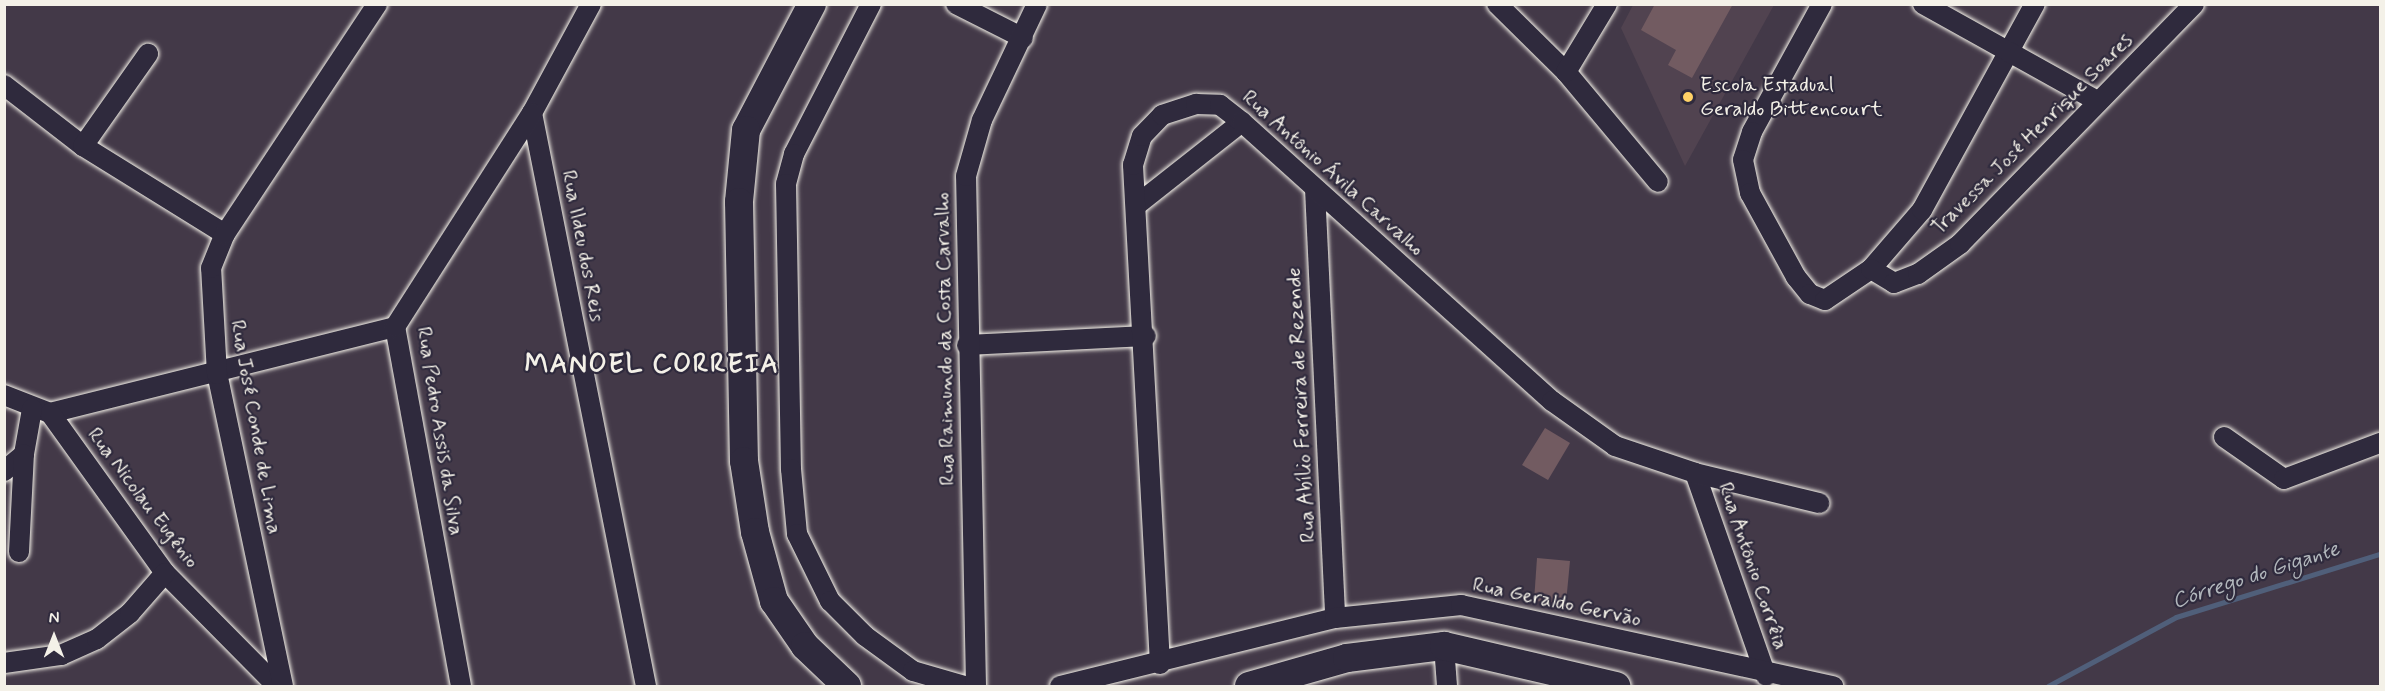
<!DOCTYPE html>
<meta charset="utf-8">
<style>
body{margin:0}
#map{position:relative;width:2385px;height:691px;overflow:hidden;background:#433948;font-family:Mynerve,sans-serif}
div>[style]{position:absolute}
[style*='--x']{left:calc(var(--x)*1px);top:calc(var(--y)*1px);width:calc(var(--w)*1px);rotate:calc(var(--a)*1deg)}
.built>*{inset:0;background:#514350}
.stream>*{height:5px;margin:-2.5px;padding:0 2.5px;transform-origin:2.5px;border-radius:2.5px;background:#505f7a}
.building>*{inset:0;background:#725b61}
.roads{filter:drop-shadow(0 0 2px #f4f1e8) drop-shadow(0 0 2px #f4f1e8)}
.minor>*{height:20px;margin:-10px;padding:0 10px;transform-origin:10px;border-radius:10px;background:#2f2a3d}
.highway>*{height:28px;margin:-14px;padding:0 14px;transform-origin:14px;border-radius:14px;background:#2f2a3d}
.dots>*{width:16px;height:16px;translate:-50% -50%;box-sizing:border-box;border:3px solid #2f2a3d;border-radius:50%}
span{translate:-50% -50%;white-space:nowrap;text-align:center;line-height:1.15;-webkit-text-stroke:4.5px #2f2a3d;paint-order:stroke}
.poi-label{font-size:21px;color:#f4f1e8}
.left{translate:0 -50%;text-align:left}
.street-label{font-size:21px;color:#f4f1e8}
.water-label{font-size:22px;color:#b2b7bc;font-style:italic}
.district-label{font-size:27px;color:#f4f1e8;font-weight:700;letter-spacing:1.5px}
.frame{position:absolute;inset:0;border:6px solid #f4f1e8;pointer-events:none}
.north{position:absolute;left:24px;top:607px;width:60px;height:60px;-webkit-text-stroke:4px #2f2a3d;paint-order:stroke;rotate:0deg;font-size:16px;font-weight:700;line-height:24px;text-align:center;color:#f4f1e8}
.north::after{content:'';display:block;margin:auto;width:21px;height:27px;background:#f4f1e8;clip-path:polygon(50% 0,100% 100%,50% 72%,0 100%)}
</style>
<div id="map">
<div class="built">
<i style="clip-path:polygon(1633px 5px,1774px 5px,1685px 166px,1621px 28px)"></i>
</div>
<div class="stream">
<i style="--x:2048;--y:686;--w:145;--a:-28.3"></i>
<i style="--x:2176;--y:617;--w:214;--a:-17.2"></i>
</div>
<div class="building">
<i style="clip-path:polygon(1655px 4px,1733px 4px,1692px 78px,1668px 65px,1676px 50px,1641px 30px)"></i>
<i style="clip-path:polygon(1545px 428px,1570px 443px,1548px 480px,1522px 465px)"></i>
<i style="clip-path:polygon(1537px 558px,1570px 561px,1566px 603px,1534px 601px)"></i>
</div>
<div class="roads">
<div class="minor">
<i style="--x:591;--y:4;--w:124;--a:118.4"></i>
<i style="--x:532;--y:113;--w:584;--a:78.75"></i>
<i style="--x:871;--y:4;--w:169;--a:117.2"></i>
<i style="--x:794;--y:154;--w:31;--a:105"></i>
<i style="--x:786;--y:184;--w:285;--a:89"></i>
<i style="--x:791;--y:469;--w:65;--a:84.7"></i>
<i style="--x:797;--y:534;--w:75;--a:63.8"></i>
<i style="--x:830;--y:601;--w:49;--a:45"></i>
<i style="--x:865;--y:636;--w:59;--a:36.1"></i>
<i style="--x:913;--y:671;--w:53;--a:16.4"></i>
<i style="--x:956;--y:4;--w:75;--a:26.9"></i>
<i style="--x:1497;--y:4;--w:97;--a:44.6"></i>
<i style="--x:1566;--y:72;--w:143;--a:50.1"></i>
<i style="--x:1822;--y:4;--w:146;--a:118.7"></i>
<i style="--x:1752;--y:132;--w:29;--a:108"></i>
<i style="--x:1743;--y:160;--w:34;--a:78"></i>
<i style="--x:1750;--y:193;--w:96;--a:61.3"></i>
<i style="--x:1796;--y:277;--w:22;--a:51"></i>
<i style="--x:1810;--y:294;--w:16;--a:22"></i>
<i style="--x:1825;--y:300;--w:55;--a:-34"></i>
<i style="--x:1871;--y:269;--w:78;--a:-49.2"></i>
<i style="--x:1922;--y:210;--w:235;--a:-61.3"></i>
<i style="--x:1923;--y:4;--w:201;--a:29.1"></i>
<i style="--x:1566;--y:72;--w:79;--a:-58.9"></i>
<i style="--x:4;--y:85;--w:100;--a:37.7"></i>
<i style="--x:83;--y:146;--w:167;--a:31.8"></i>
<i style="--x:83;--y:146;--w:113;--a:-54.8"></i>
<i style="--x:1315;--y:189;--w:429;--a:87.3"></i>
<i style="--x:1138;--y:204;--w:132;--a:-38.3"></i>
<i style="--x:1871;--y:269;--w:27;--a:31"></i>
<i style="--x:1894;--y:283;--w:26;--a:-21"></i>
<i style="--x:1918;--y:274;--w:52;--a:-35.5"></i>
<i style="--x:1960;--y:244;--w:335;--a:-45.7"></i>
<i style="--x:967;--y:345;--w:179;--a:-2.9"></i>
<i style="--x:4;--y:395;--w:49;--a:21.4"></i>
<i style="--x:50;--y:413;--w:356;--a:-14"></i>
<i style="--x:50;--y:413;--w:197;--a:54.3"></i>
<i style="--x:165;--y:573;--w:159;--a:45.3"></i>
<i style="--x:2224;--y:437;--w:73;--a:35"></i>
<i style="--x:2284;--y:479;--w:103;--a:-20.6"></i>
<i style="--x:4;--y:471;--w:26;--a:-40"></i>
<i style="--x:24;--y:454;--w:46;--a:-79.9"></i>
<i style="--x:1695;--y:473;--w:215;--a:70.7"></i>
<i style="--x:19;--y:552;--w:98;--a:-87.1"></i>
<i style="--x:1444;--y:646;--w:40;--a:85.7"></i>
<i style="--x:4;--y:663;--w:58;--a:-8"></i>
<i style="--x:61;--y:655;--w:39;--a:-24"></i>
<i style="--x:97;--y:639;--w:42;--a:-38.2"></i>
<i style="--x:130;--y:613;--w:53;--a:-48.8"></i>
<i style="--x:1160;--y:664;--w:500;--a:-93.1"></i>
<i style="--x:1133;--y:165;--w:30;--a:-73"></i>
<i style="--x:1142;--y:136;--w:29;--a:-46"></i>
<i style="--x:1162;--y:115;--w:36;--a:-18"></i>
<i style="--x:1196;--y:104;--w:24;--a:2"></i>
<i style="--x:1220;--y:105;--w:28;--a:38"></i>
<i style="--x:1242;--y:122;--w:417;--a:42"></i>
<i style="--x:1552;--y:401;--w:77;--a:35.5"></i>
<i style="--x:1615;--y:446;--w:84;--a:18.6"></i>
<i style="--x:1695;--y:473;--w:128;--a:13.6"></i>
<i style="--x:283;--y:686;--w:319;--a:-101.9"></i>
<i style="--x:217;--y:374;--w:106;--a:-93.2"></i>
<i style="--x:211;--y:268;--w:37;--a:-68"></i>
<i style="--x:225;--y:234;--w:276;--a:-56.5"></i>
<i style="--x:461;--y:686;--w:365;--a:-100.4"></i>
<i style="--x:395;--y:327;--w:254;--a:-57.4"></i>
<i style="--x:976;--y:686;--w:510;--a:-91.12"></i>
<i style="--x:966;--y:176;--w:58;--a:-74.1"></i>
<i style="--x:982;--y:120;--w:128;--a:-64.6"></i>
<i style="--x:1060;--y:686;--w:283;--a:-13.9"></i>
<i style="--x:1335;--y:618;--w:127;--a:-5.9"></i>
<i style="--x:1461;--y:605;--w:381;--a:12.3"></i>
</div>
<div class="highway">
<i style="--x:812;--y:4;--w:142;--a:117.6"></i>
<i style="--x:746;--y:130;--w:72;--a:95.6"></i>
<i style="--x:739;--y:202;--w:259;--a:88.9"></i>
<i style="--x:744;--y:461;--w:72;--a:81.2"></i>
<i style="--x:755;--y:532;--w:72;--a:74.6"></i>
<i style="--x:774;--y:601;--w:55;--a:55.4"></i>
<i style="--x:805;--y:646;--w:58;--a:43.6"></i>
<i style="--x:1249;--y:686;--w:102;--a:-15.9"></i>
<i style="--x:1347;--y:658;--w:98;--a:-7.1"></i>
<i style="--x:1444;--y:646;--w:177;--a:13.1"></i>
</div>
</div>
<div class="dots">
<i style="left:1688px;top:97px;background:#ffd166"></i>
</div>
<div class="poi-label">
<span class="left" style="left:1700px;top:97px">Escola Estadual<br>Geraldo Bittencourt</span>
</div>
<div class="street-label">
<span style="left:2032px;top:134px;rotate:-45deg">Travessa José Henrique Soares</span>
<span style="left:1333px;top:173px;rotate:42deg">Rua Antônio Ávila Carvalho</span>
<span style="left:583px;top:246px;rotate:79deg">Rua Ildeu dos Reis</span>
<span style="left:945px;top:339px;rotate:-91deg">Rua Raimundo da Costa Carvalho</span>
<span style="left:1301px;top:405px;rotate:-93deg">Rua Abílio Ferreira de Rezende</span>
<span style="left:256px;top:427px;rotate:80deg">Rua José Conde de Lima</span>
<span style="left:440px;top:431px;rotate:81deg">Rua Pedro Assis da Silva</span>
<span style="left:143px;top:498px;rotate:53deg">Rua Nicolau Eugênio</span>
<span style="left:1753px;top:566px;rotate:71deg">Rua Antônio Corrêia</span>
<span style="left:1557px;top:602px;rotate:12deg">Rua Geraldo Gervão</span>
</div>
<div class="water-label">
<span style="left:2256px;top:576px;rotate:-18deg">Córrego do Gigante</span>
</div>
<div class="district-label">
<span style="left:652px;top:365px">MANOEL CORREIA</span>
</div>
<div class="frame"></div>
<div class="north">N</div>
</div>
